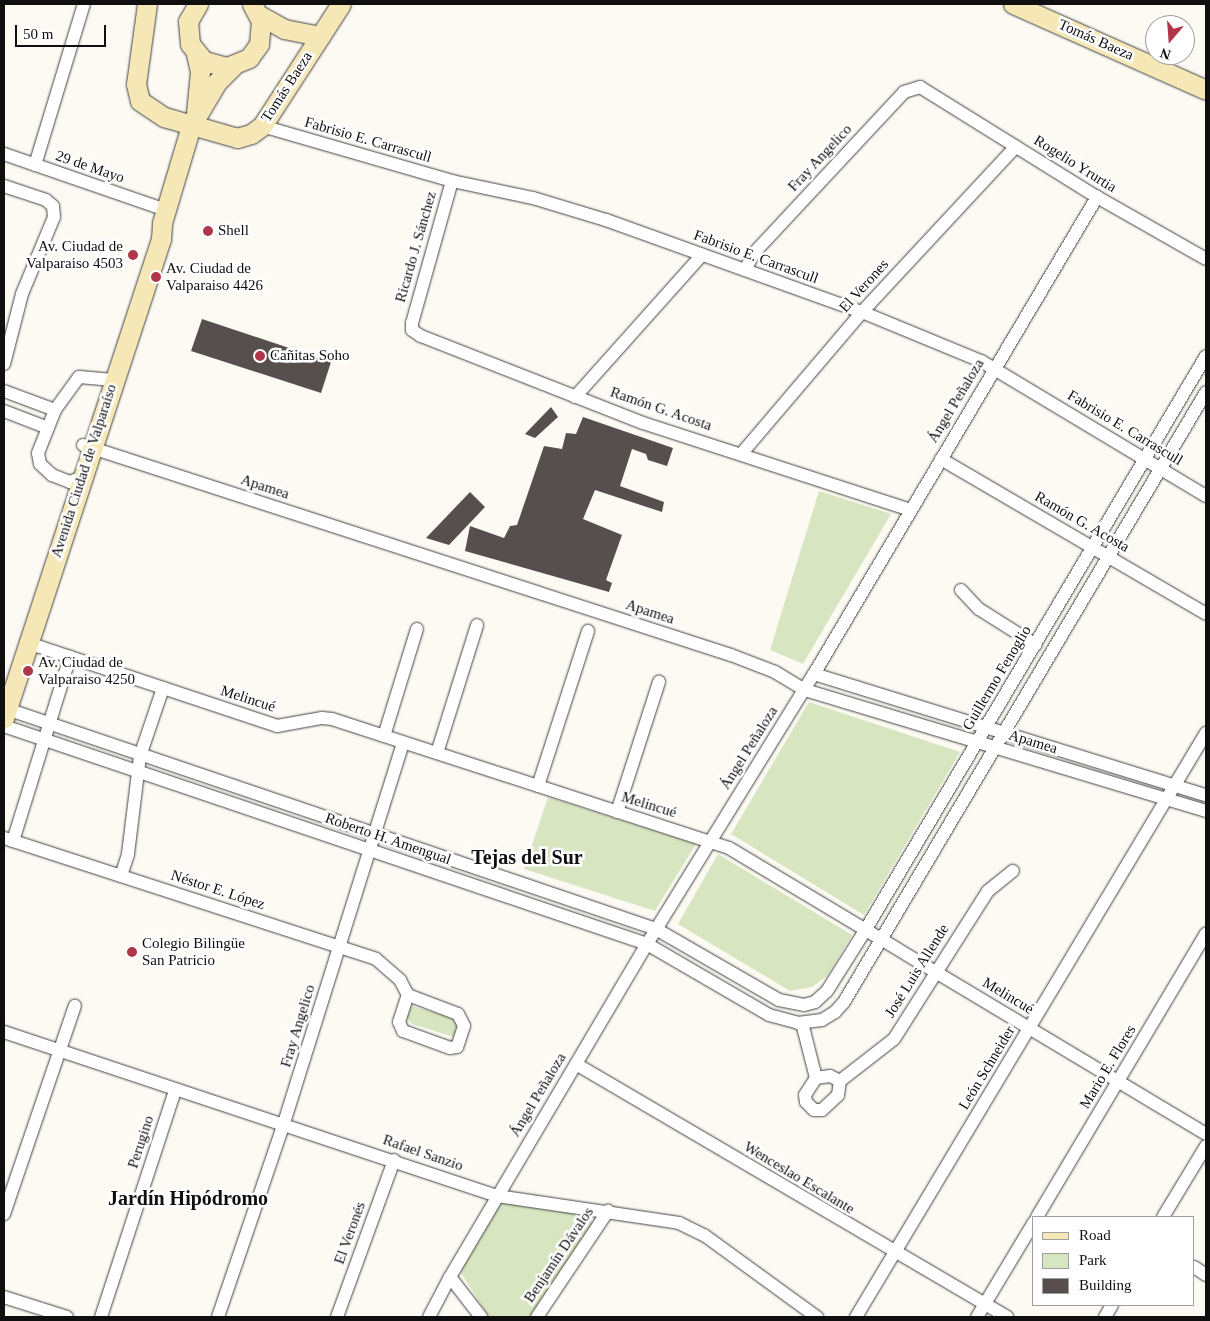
<!DOCTYPE html>
<meta charset="utf-8">
<style>
body{margin:0}
#map{position:relative;width:1210px;height:1321px;overflow:hidden;background:#fdfaf3;font-family:"Times New Roman",serif}
div>[style]{position:absolute}
[style*='--x']{left:calc(var(--x)*1px);top:calc(var(--y)*1px);width:calc(var(--w)*1px);rotate:calc(var(--a)*1deg)}
.green>*{inset:0;background:#d7e5c0}
.building>*{inset:0;background:#564f4d}
.roads{filter:drop-shadow(0 0 1px #424242) drop-shadow(0 0 1px #424242)}
.street>*{height:12px;margin:-6px;padding:0 6px;transform-origin:6px;border-radius:6px;background:#fff}
.secondary>*{height:19px;margin:-9.5px;padding:0 9.5px;transform-origin:9.5px;border-radius:9.5px;background:#f6e8b6}
.dots>*{width:14px;height:14px;translate:-50% -50%;box-sizing:border-box;border:2px solid #fff;border-radius:50%}
span{translate:-50% -50%;white-space:nowrap;text-align:center;line-height:1.15;-webkit-text-stroke:5px #fff;paint-order:stroke}
.street-label{font-size:15px;color:#0f0f0f}
.poi-label{font-size:15px;color:#0f0f0f}
.left{translate:0 -50%;text-align:left}
.right{translate:-100% -50%;text-align:right}
.district-label{font-size:20px;color:#0f0f0f;font-weight:700}
.frame{position:absolute;inset:0;border:5px solid #0f0f0f;pointer-events:none}
.legend{position:absolute;left:1032px;top:1216px;width:162px;height:90px;box-sizing:border-box;background:#fff;border:1px solid #9f9f9f;margin:0;padding:6px 9px;list-style:none;font-size:15px;color:#0f0f0f}
.legend li{display:flex;align-items:center;gap:10px;height:25px}
.legend b{width:25px;border:1px solid #9f9f9f}
.north{position:absolute;left:1145px;top:15px;width:50px;height:50px;box-sizing:border-box;background:#fff;border:1px solid #9f9f9f;border-radius:50%;rotate:198deg;font-size:14px;font-weight:700;line-height:20px;text-align:center;color:#0f0f0f}
.north::after{content:'';display:block;margin:auto;width:18px;height:22px;background:#af3749;clip-path:polygon(50% 0,100% 100%,50% 72%,0 100%)}
.scale{position:absolute;left:15px;top:25px;width:91px;height:22px;box-sizing:border-box;border:2px solid #0f0f0f;border-top:0;padding-left:6px;font-size:15px;line-height:18px;white-space:nowrap;color:#0f0f0f;-webkit-text-stroke:4px #fff;paint-order:stroke}
</style>
<div id="map">
<div class="green">
<i style="clip-path:polygon(819px 491px,891px 514px,803px 664px,770px 650px)"></i>
<i style="clip-path:polygon(809px 702px,960px 752px,864px 915px,731px 834px)"></i>
<i style="clip-path:polygon(548px 797px,696px 844px,655px 911px,524px 869px)"></i>
<i style="clip-path:polygon(718px 854px,852px 935px,827px 976px,812px 987px,790px 991px,678px 924px)"></i>
<i style="clip-path:polygon(412px 1006px,454px 1018px,459px 1022px,454px 1037px,412px 1024px,405px 1016px)"></i>
<i style="clip-path:polygon(505px 1202px,585px 1215px,592px 1220px,591px 1229px,530px 1317px,489px 1317px,461px 1273px,462px 1266px,499px 1204px)"></i>
</div>
<div class="building">
<i style="clip-path:polygon(202px 319px,331px 362px,321px 393px,191px 351px)"></i>
<i style="clip-path:polygon(551px 407px,558px 417px,535px 438px,525px 434px)"></i>
<i style="clip-path:polygon(583px 417px,673px 448px,667px 466px,648px 460px,646px 454px,632px 449px,620px 486px,664px 502px,662px 512px,595px 490px,583px 519px,622px 535px,606px 580px,612px 583px,609px 592px,465px 551px,470px 526px,504px 538px,510px 526px,517px 525px,544px 446px,562px 449px,566px 433px,576px 434px)"></i>
<i style="clip-path:polygon(470px 492px,485px 507px,449px 545px,426px 538px)"></i>
</div>
<div class="roads">
<div class="street">
<i style="--x:262;--y:126;--w:198;--a:16.1"></i>
<i style="--x:452;--y:181;--w:83;--a:11.9"></i>
<i style="--x:533;--y:198;--w:76;--a:16.8"></i>
<i style="--x:606;--y:220;--w:272;--a:19.8"></i>
<i style="--x:862;--y:312;--w:129;--a:22.4"></i>
<i style="--x:981;--y:361;--w:262;--a:31"></i>
<i style="--x:4;--y:154;--w:171;--a:19.1"></i>
<i style="--x:35;--y:165;--w:168;--a:-73.1"></i>
<i style="--x:452;--y:181;--w:148;--a:105.7"></i>
<i style="--x:412;--y:323;--w:7;--a:90"></i>
<i style="--x:412;--y:330;--w:11;--a:34"></i>
<i style="--x:421;--y:336;--w:238;--a:21.4"></i>
<i style="--x:643;--y:423;--w:281;--a:18"></i>
<i style="--x:4;--y:186;--w:44;--a:18.4"></i>
<i style="--x:46;--y:200;--w:9;--a:41"></i>
<i style="--x:53;--y:206;--w:11;--a:85"></i>
<i style="--x:54;--y:217;--w:83;--a:112.6"></i>
<i style="--x:22;--y:294;--w:72;--a:104.4"></i>
<i style="--x:745;--y:270;--w:19;--a:-62"></i>
<i style="--x:754;--y:253;--w:220;--a:-47"></i>
<i style="--x:904;--y:92;--w:17;--a:-17"></i>
<i style="--x:920;--y:87;--w:208;--a:31.9"></i>
<i style="--x:1097;--y:197;--w:125;--a:29.6"></i>
<i style="--x:4;--y:391;--w:54;--a:20.4"></i>
<i style="--x:575;--y:397;--w:191;--a:-48.2"></i>
<i style="--x:4;--y:411;--w:47;--a:21.1"></i>
<i style="--x:83;--y:445;--w:681;--a:17.96"></i>
<i style="--x:731;--y:655;--w:47;--a:21.1"></i>
<i style="--x:775;--y:672;--w:35;--a:31"></i>
<i style="--x:805;--y:690;--w:419;--a:16.8"></i>
<i style="--x:742;--y:453;--w:185;--a:-49.6"></i>
<i style="--x:862;--y:312;--w:226;--a:-47.1"></i>
<i style="--x:941;--y:459;--w:307;--a:30.3"></i>
<i style="--x:82;--y:477;--w:13;--a:157"></i>
<i style="--x:70;--y:482;--w:19;--a:-159"></i>
<i style="--x:52;--y:475;--w:16;--a:-137"></i>
<i style="--x:40;--y:464;--w:11;--a:-100"></i>
<i style="--x:38;--y:453;--w:46;--a:-68.4"></i>
<i style="--x:55;--y:410;--w:41;--a:-54"></i>
<i style="--x:79;--y:377;--w:35;--a:5"></i>
<i style="--x:961;--y:590;--w:26;--a:47"></i>
<i style="--x:979;--y:609;--w:67;--a:32.3"></i>
<i style="--x:28;--y:643;--w:262;--a:18.4"></i>
<i style="--x:277;--y:726;--w:46;--a:-10.1"></i>
<i style="--x:322;--y:718;--w:10;--a:6"></i>
<i style="--x:332;--y:719;--w:417;--a:18"></i>
<i style="--x:729;--y:848;--w:556;--a:30.95"></i>
<i style="--x:814;--y:674;--w:410;--a:17.2"></i>
<i style="--x:4;--y:708;--w:688;--a:18.72"></i>
<i style="--x:656;--y:929;--w:142;--a:30"></i>
<i style="--x:779;--y:1000;--w:25;--a:11"></i>
<i style="--x:804;--y:1005;--w:11;--a:-15"></i>
<i style="--x:815;--y:1002;--w:16;--a:-43"></i>
<i style="--x:827;--y:991;--w:73;--a:-57.8"></i>
<i style="--x:866;--y:929;--w:666;--a:-59.32"></i>
<i style="--x:4;--y:726;--w:679;--a:18.73"></i>
<i style="--x:647;--y:944;--w:141;--a:30.2"></i>
<i style="--x:769;--y:1015;--w:30;--a:15"></i>
<i style="--x:798;--y:1023;--w:24;--a:-7"></i>
<i style="--x:822;--y:1020;--w:15;--a:-32"></i>
<i style="--x:835;--y:1012;--w:13;--a:-48"></i>
<i style="--x:844;--y:1002;--w:709;--a:-59.31"></i>
<i style="--x:384;--y:736;--w:112;--a:-72.9"></i>
<i style="--x:437;--y:753;--w:134;--a:-72.6"></i>
<i style="--x:538;--y:786;--w:163;--a:-72.1"></i>
<i style="--x:617;--y:812;--w:137;--a:-72.1"></i>
<i style="--x:4;--y:838;--w:391;--a:18"></i>
<i style="--x:376;--y:959;--w:32;--a:41"></i>
<i style="--x:400;--y:980;--w:17;--a:62"></i>
<i style="--x:408;--y:995;--w:53;--a:20.8"></i>
<i style="--x:458;--y:1014;--w:13;--a:63"></i>
<i style="--x:464;--y:1026;--w:22;--a:108"></i>
<i style="--x:457;--y:1047;--w:7;--a:172"></i>
<i style="--x:450;--y:1048;--w:50;--a:-160.1"></i>
<i style="--x:403;--y:1031;--w:10;--a:-114"></i>
<i style="--x:399;--y:1022;--w:28;--a:-72"></i>
<i style="--x:13;--y:841;--w:193;--a:-72.8"></i>
<i style="--x:121;--y:876;--w:23;--a:-72"></i>
<i style="--x:128;--y:854;--w:99;--a:-83"></i>
<i style="--x:140;--y:756;--w:72;--a:-71.3"></i>
<i style="--x:802;--y:1023;--w:57;--a:75.7"></i>
<i style="--x:4;--y:1032;--w:520;--a:18.4"></i>
<i style="--x:497;--y:1196;--w:184;--a:8.4"></i>
<i style="--x:679;--y:1223;--w:28;--a:26"></i>
<i style="--x:704;--y:1235;--w:140;--a:36"></i>
<i style="--x:576;--y:1064;--w:500;--a:30.4"></i>
<i style="--x:840;--y:1081;--w:11;--a:-153"></i>
<i style="--x:830;--y:1076;--w:14;--a:172"></i>
<i style="--x:816;--y:1078;--w:20;--a:123"></i>
<i style="--x:805;--y:1095;--w:7;--a:82"></i>
<i style="--x:806;--y:1102;--w:11;--a:45"></i>
<i style="--x:814;--y:1110;--w:8;--a:0"></i>
<i style="--x:822;--y:1110;--w:22;--a:-43"></i>
<i style="--x:838;--y:1095;--w:14;--a:-82"></i>
<i style="--x:840;--y:1081;--w:68;--a:-37.9"></i>
<i style="--x:894;--y:1039;--w:175;--a:-57.6"></i>
<i style="--x:988;--y:891;--w:32;--a:-39"></i>
<i style="--x:4;--y:1214;--w:220;--a:-71.2"></i>
<i style="--x:1037;--y:1217;--w:330;--a:-59.2"></i>
<i style="--x:1163;--y:1217;--w:83;--a:-58.8"></i>
<i style="--x:1194;--y:1267;--w:14;--a:34"></i>
<i style="--x:450;--y:1277;--w:51;--a:52.2"></i>
<i style="--x:4;--y:1297;--w:66;--a:17.6"></i>
<i style="--x:101;--y:1317;--w:238;--a:-71.9"></i>
<i style="--x:218;--y:1317;--w:202;--a:-71.2"></i>
<i style="--x:283;--y:1126;--w:402;--a:-72.6"></i>
<i style="--x:337;--y:1317;--w:167;--a:-70"></i>
<i style="--x:429;--y:1317;--w:45;--a:-62.3"></i>
<i style="--x:450;--y:1277;--w:387;--a:-59.4"></i>
<i style="--x:647;--y:944;--w:317;--a:-58.3"></i>
<i style="--x:814;--y:674;--w:555;--a:-59.32"></i>
<i style="--x:537;--y:1317;--w:128;--a:-56.2"></i>
<i style="--x:856;--y:1317;--w:681;--a:-59.07"></i>
<i style="--x:977;--y:1317;--w:111;--a:-59"></i>
<i style="--x:1105;--y:1317;--w:14;--a:-60"></i>
</div>
<div class="secondary">
<i style="--x:147;--y:4;--w:81;--a:97.8"></i>
<i style="--x:136;--y:84;--w:17;--a:77"></i>
<i style="--x:140;--y:101;--w:29;--a:34"></i>
<i style="--x:164;--y:117;--w:76;--a:16"></i>
<i style="--x:237;--y:138;--w:15;--a:-16"></i>
<i style="--x:251;--y:134;--w:14;--a:-36"></i>
<i style="--x:262;--y:126;--w:145;--a:-57.1"></i>
<i style="--x:198;--y:4;--w:20;--a:120"></i>
<i style="--x:188;--y:21;--w:23;--a:85"></i>
<i style="--x:190;--y:44;--w:22;--a:51"></i>
<i style="--x:204;--y:61;--w:24;--a:15"></i>
<i style="--x:227;--y:67;--w:24;--a:-22"></i>
<i style="--x:249;--y:58;--w:17;--a:-54"></i>
<i style="--x:259;--y:44;--w:23;--a:-85"></i>
<i style="--x:261;--y:21;--w:19;--a:-118"></i>
<i style="--x:1013;--y:4;--w:211;--a:24"></i>
<i style="--x:259;--y:15;--w:29;--a:29"></i>
<i style="--x:284;--y:29;--w:37;--a:11"></i>
<i style="--x:196;--y:54;--w:18;--a:77"></i>
<i style="--x:200;--y:72;--w:41;--a:95.6"></i>
<i style="--x:4;--y:718;--w:504;--a:-71.85"></i>
<i style="--x:161;--y:239;--w:16;--a:-86"></i>
<i style="--x:162;--y:223;--w:101;--a:-73.4"></i>
<i style="--x:191;--y:126;--w:51;--a:-59.4"></i>
<i style="--x:217;--y:82;--w:23;--a:-45"></i>
</div>
</div>
<div class="dots">
<i style="left:208px;top:231px;background:#af3749"></i>
<i style="left:133px;top:255px;background:#af3749"></i>
<i style="left:156px;top:277px;background:#af3749"></i>
<i style="left:260px;top:356px;background:#af3749"></i>
<i style="left:28px;top:671px;background:#af3749"></i>
<i style="left:132px;top:952px;background:#af3749"></i>
</div>
<div class="street-label">
<span style="left:1096px;top:40px;rotate:24deg">Tomás Baeza</span>
<span style="left:287px;top:87px;rotate:-57deg">Tomás Baeza</span>
<span style="left:368px;top:140px;rotate:16deg">Fabrisio E. Carrascull</span>
<span style="left:820px;top:158px;rotate:-47deg">Fray Angelico</span>
<span style="left:1075px;top:164px;rotate:32deg">Rogelio Yrurtia</span>
<span style="left:90px;top:167px;rotate:19deg">29 de Mayo</span>
<span style="left:416px;top:247px;rotate:-74deg">Ricardo J. Sánchez</span>
<span style="left:756px;top:257px;rotate:20deg">Fabrisio E. Carrascull</span>
<span style="left:864px;top:286px;rotate:-48deg">El Verones</span>
<span style="left:956px;top:401px;rotate:-59deg">Ángel Peñaloza</span>
<span style="left:661px;top:409px;rotate:19deg">Ramón G. Acosta</span>
<span style="left:1125px;top:428px;rotate:31deg">Fabrisio E. Carrascull</span>
<span style="left:84px;top:471px;rotate:-72deg">Avenida Ciudad de Valparaíso</span>
<span style="left:265px;top:487px;rotate:18deg">Apamea</span>
<span style="left:1082px;top:522px;rotate:30deg">Ramón G. Acosta</span>
<span style="left:650px;top:612px;rotate:18deg">Apamea</span>
<span style="left:997px;top:678px;rotate:-59deg">Guillermo Fenoglio</span>
<span style="left:248px;top:699px;rotate:18deg">Melincué</span>
<span style="left:1033px;top:742px;rotate:17deg">Apamea</span>
<span style="left:749px;top:748px;rotate:-58deg">Ángel Peñaloza</span>
<span style="left:649px;top:805px;rotate:17deg">Melincué</span>
<span style="left:388px;top:839px;rotate:19deg">Roberto H. Amengual</span>
<span style="left:218px;top:890px;rotate:18deg">Néstor E. López</span>
<span style="left:917px;top:971px;rotate:-58deg">José Luis Allende</span>
<span style="left:1008px;top:996px;rotate:31deg">Melincué</span>
<span style="left:298px;top:1026px;rotate:-73deg">Fray Angelico</span>
<span style="left:1108px;top:1067px;rotate:-59deg">Mario E. Flores</span>
<span style="left:987px;top:1068px;rotate:-59deg">León Schneider</span>
<span style="left:538px;top:1095px;rotate:-59deg">Ángel Peñaloza</span>
<span style="left:141px;top:1142px;rotate:-72deg">Perugino</span>
<span style="left:423px;top:1153px;rotate:19deg">Rafael Sanzio</span>
<span style="left:799px;top:1178px;rotate:31deg">Wenceslao Escalante</span>
<span style="left:350px;top:1233px;rotate:-70deg">El Veronés</span>
<span style="left:559px;top:1255px;rotate:-56deg">Benjamín Dávalos</span>
</div>
<div class="poi-label">
<span class="left" style="left:218px;top:231px">Shell</span>
<span class="right" style="left:123px;top:255px">Av. Ciudad de<br>Valparaiso 4503</span>
<span class="left" style="left:166px;top:277px">Av. Ciudad de<br>Valparaiso 4426</span>
<span class="left" style="left:270px;top:356px">Cañitas Soho</span>
<span class="left" style="left:38px;top:671px">Av. Ciudad de<br>Valparaiso 4250</span>
<span class="left" style="left:142px;top:952px">Colegio Bilingüe<br>San Patricio</span>
</div>
<div class="district-label">
<span style="left:527px;top:857px">Tejas del Sur</span>
<span style="left:188px;top:1198px">Jardín Hipódromo</span>
</div>
<div class="frame"></div>
<ul class="legend">
<li><b style="height:6px;background:#f6e8b6"></b>Road</li>
<li><b style="height:14px;background:#d7e5c0"></b>Park</li>
<li><b style="height:14px;background:#564f4d"></b>Building</li>
</ul>
<div class="north">N</div>
<div class="scale">50 m</div>
</div>
